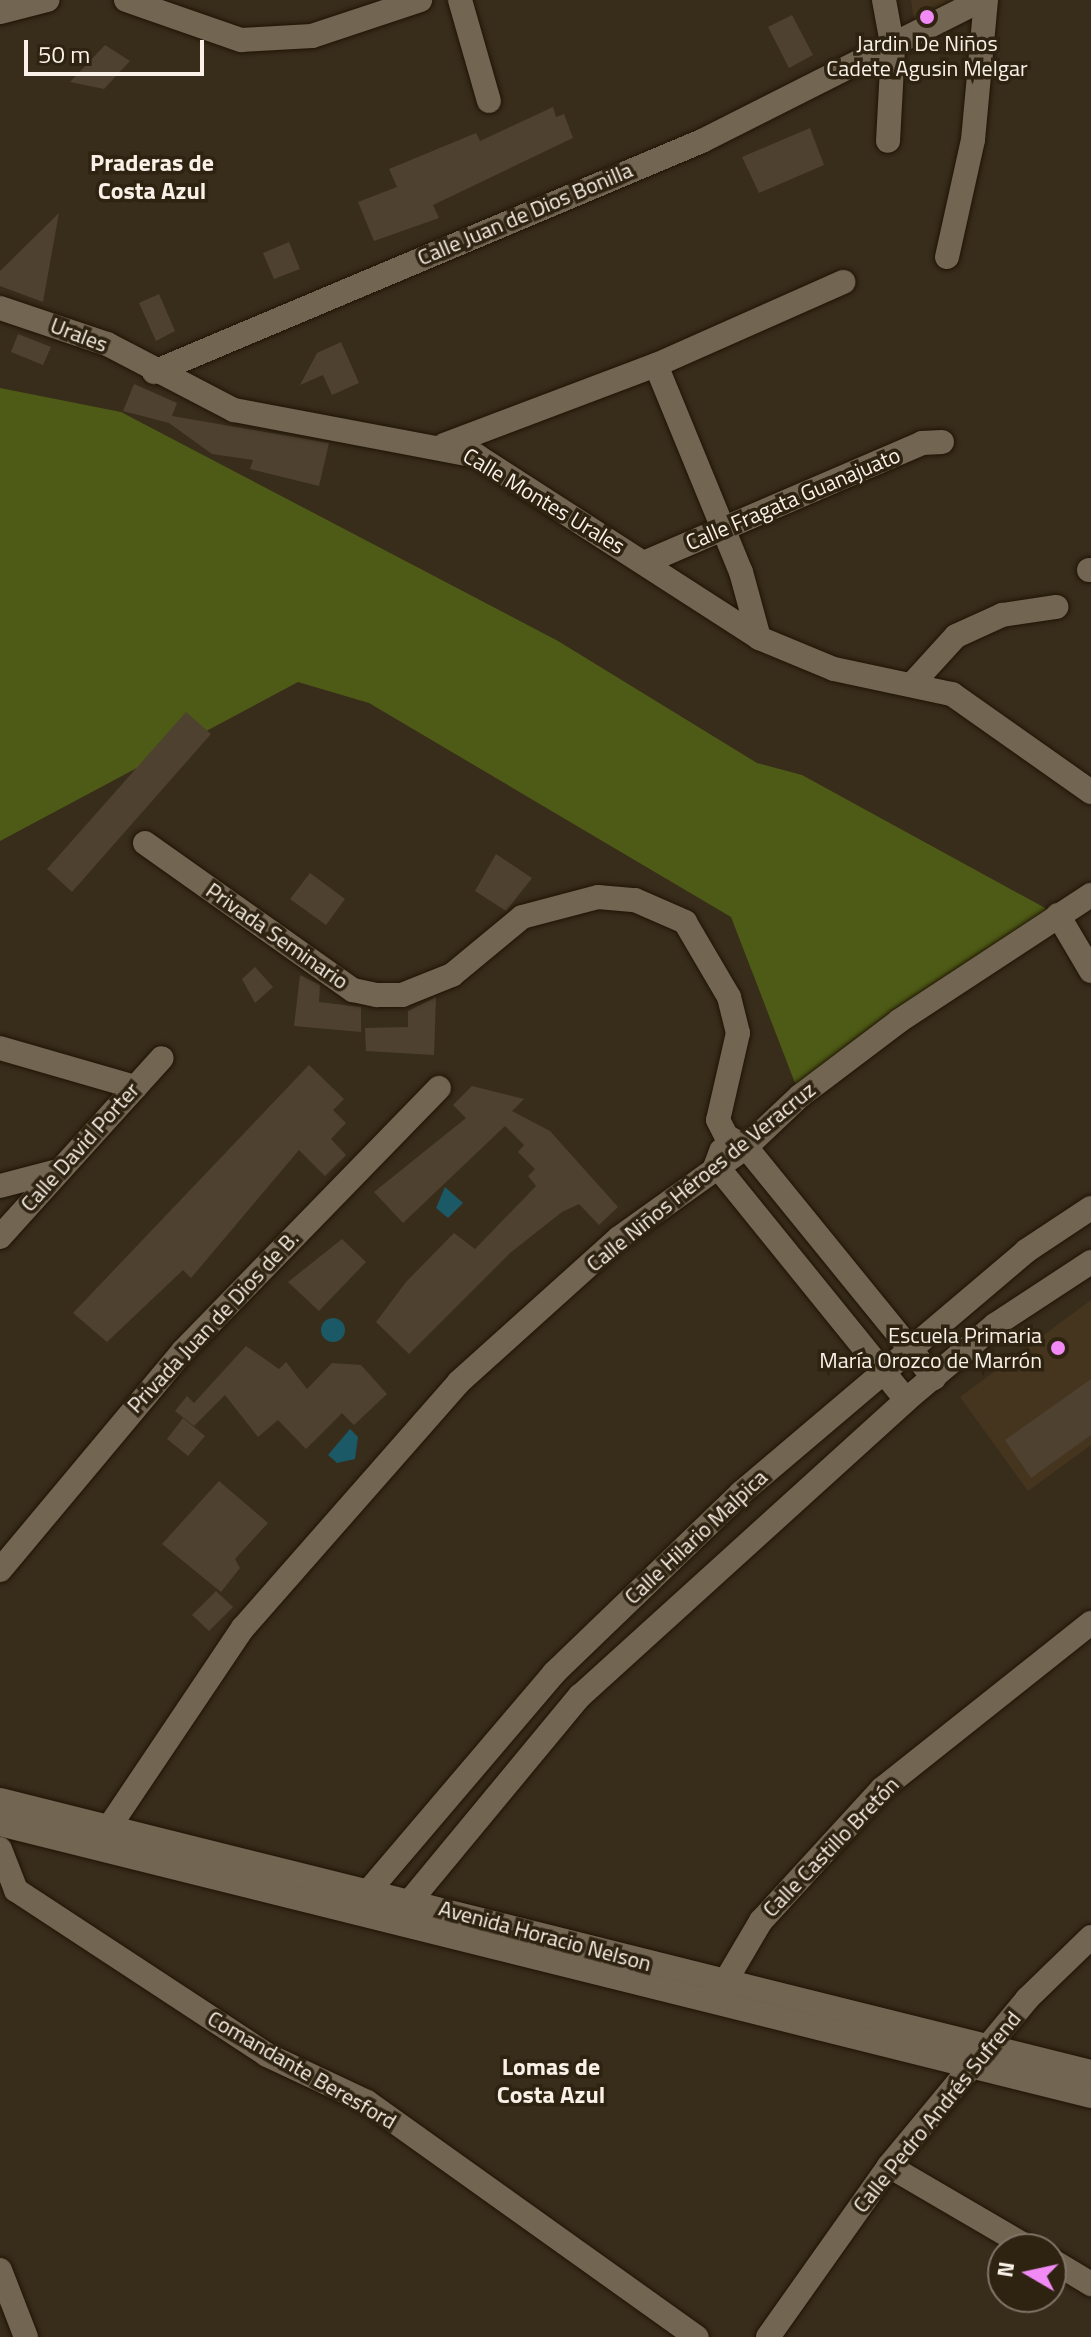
<!DOCTYPE html>
<meta charset="utf-8">
<style>
body{margin:0}
#map{position:relative;width:1091px;height:2337px;overflow:hidden;background:#382c1b;font-family:"Titillium Web",sans-serif}
div>[style]{position:absolute}
[style*='--x']{left:calc(var(--x)*1px);top:calc(var(--y)*1px);width:calc(var(--w)*1px);rotate:calc(var(--a)*1deg)}
.built>*{inset:0;background:#45351e}
.green>*{inset:0;background:#4e5b16}
.water>*{inset:0;background:#1b5966}
.round{border-radius:50%}
.building>*{inset:0;background:#4e412f}
.roads{filter:drop-shadow(0 0 2px #1f1404) drop-shadow(0 0 2px #1f1404)}
.street>*{height:24px;margin:-12px;padding:0 12px;transform-origin:12px;border-radius:12px;background:#726552}
.secondary>*{height:24px;margin:-12px;padding:0 12px;transform-origin:12px;border-radius:12px;background:#726552}
.dots>*{width:22px;height:22px;translate:-50% -50%;box-sizing:border-box;border:4px solid #2e2211;border-radius:50%}
span{translate:-50% -50%;white-space:nowrap;text-align:center;line-height:1.15;-webkit-text-stroke:7px #2e2211;paint-order:stroke}
.poi-label{font-size:22px;color:#f9f1e7}
.right{translate:-100% -50%;text-align:right}
.street-label{font-size:22px;color:#f9f1e7}
.neighbourhood-label{font-size:24px;color:#f9f1e7;font-weight:700}
.north{position:absolute;left:987px;top:2233px;width:80px;height:80px;box-sizing:border-box;background:#2e2211;border:2px solid #7f7567;border-radius:50%;rotate:279deg;font-size:22px;font-weight:700;line-height:32px;text-align:center;color:#f9f1e7}
.north::after{content:'';display:block;margin:auto;width:28px;height:36px;background:#f18af4;clip-path:polygon(50% 0,100% 100%,50% 72%,0 100%)}
.scale{position:absolute;left:24px;top:40px;width:180px;height:36px;box-sizing:border-box;border:4px solid #f9f1e7;border-top:0;padding-left:10px;font-size:24px;line-height:28px;white-space:nowrap;color:#f9f1e7;-webkit-text-stroke:6px #2e2211;paint-order:stroke}
</style>
<div id="map">
<div class="built">
<i style="clip-path:polygon(911px 0,970px 0,916px 31px)"></i>
<i style="clip-path:polygon(1091px 1300px,1091px 1445px,1028px 1491px,960px 1397px)"></i>
</div>
<div class="green">
<i style="clip-path:polygon(0 388px,121px 412px,558px 641px,757px 763px,802px 775px,1058px 915px,800px 1096px,731px 917px,369px 703px,298px 682px,0 841px)"></i>
</div>
<div class="water">
<i style="clip-path:polygon(445px 1187px,463px 1203px,448px 1218px,436px 1208px)"></i>
<i class="round" style="left:321px;top:1318px;width:24px;height:24px"></i>
<i style="clip-path:polygon(350px 1429px,358px 1437px,355px 1459px,337px 1463px,328px 1455px)"></i>
</div>
<div class="building">
<i style="clip-path:polygon(792px 15px,813px 55px,789px 68px,768px 27px)"></i>
<i style="clip-path:polygon(105px 45px,130px 61px,104px 89px,70px 82px)"></i>
<i style="clip-path:polygon(553px 107px,556px 117px,564px 114px,573px 138px,433px 205px,439px 218px,374px 241px,358px 202px,397px 187px,389px 169px,476px 133px,480px 141px)"></i>
<i style="clip-path:polygon(810px 128px,824px 165px,759px 193px,742px 157px)"></i>
<i style="clip-path:polygon(59px 213px,43px 302px,0 286px,0 271px)"></i>
<i style="clip-path:polygon(289px 242px,300px 269px,274px 279px,263px 253px)"></i>
<i style="clip-path:polygon(159px 294px,175px 331px,156px 341px,139px 303px)"></i>
<i style="clip-path:polygon(18px 334px,51px 347px,43px 365px,11px 352px)"></i>
<i style="clip-path:polygon(341px 342px,359px 383px,332px 395px,323px 375px,300px 385px,317px 353px)"></i>
<i style="clip-path:polygon(134px 384px,177px 403px,172px 416px,329px 443px,319px 486px,250px 469px,253px 460px,212px 454px,169px 423px,123px 411px)"></i>
<i style="clip-path:polygon(186px 712px,211px 734px,72px 892px,47px 869px)"></i>
<i style="clip-path:polygon(496px 854px,532px 878px,506px 911px,475px 891px)"></i>
<i style="clip-path:polygon(310px 873px,345px 899px,326px 925px,290px 899px)"></i>
<i style="clip-path:polygon(255px 967px,273px 987px,255px 1003px,242px 979px)"></i>
<i style="clip-path:polygon(300px 975px,320px 985px,319px 1002px,361px 1007px,361px 1032px,294px 1026px)"></i>
<i style="clip-path:polygon(436px 997px,434px 1055px,366px 1051px,365px 1028px,408px 1027px,408px 1011px)"></i>
<i style="clip-path:polygon(309px 1065px,344px 1099px,333px 1110px,346px 1123px,331px 1139px,346px 1155px,325px 1176px,299px 1150px,191px 1278px,183px 1270px,107px 1342px,73px 1313px)"></i>
<i style="clip-path:polygon(472px 1086px,524px 1099px,512px 1111px,550px 1131px,618px 1207px,599px 1225px,579px 1204px,562px 1212px,510px 1253px,409px 1354px,376px 1322px,406px 1282px,454px 1233px,475px 1249px,536px 1186px,528px 1176px,535px 1169px,518px 1152px,524px 1145px,505px 1126px,403px 1223px,374px 1192px,466px 1118px,453px 1105px)"></i>
<i style="clip-path:polygon(342px 1239px,366px 1262px,319px 1311px,288px 1282px)"></i>
<i style="clip-path:polygon(246px 1346px,279px 1369px,286px 1362px,307px 1389px,332px 1363px,361px 1365px,387px 1394px,354px 1425px,342px 1413px,306px 1449px,278px 1420px,258px 1437px,225px 1395px,194px 1426px,175px 1411px,187px 1396px,194px 1403px)"></i>
<i style="clip-path:polygon(1091px 1379px,1091px 1435px,1031px 1478px,1005px 1440px)"></i>
<i style="clip-path:polygon(183px 1418px,205px 1436px,188px 1456px,167px 1439px)"></i>
<i style="clip-path:polygon(219px 1481px,268px 1523px,235px 1559px,240px 1568px,221px 1592px,162px 1544px)"></i>
<i style="clip-path:polygon(216px 1591px,233px 1607px,209px 1631px,192px 1615px)"></i>
</div>
<div class="roads">
<div class="street">
<i style="--x:126;--y:0;--w:122;--a:19.2"></i>
<i style="--x:241;--y:40;--w:71;--a:-3.2"></i>
<i style="--x:312;--y:36;--w:114;--a:-18.4"></i>
<i style="--x:460;--y:0;--w:105;--a:74"></i>
<i style="--x:884;--y:0;--w:50;--a:79.6"></i>
<i style="--x:893;--y:49;--w:92;--a:93.1"></i>
<i style="--x:0;--y:12;--w:49;--a:-14.3"></i>
<i style="--x:947;--y:257;--w:120;--a:-77.5"></i>
<i style="--x:973;--y:140;--w:141;--a:-84.7"></i>
<i style="--x:656;--y:365;--w:224;--a:67.7"></i>
<i style="--x:741;--y:572;--w:68;--a:74.7"></i>
<i style="--x:154;--y:372;--w:595;--a:-22.86"></i>
<i style="--x:702;--y:141;--w:313;--a:-26.8"></i>
<i style="--x:444;--y:445;--w:227;--a:-20.7"></i>
<i style="--x:656;--y:365;--w:205;--a:-23.9"></i>
<i style="--x:646;--y:562;--w:301;--a:-23.3"></i>
<i style="--x:922;--y:443;--w:20;--a:-3"></i>
<i style="--x:1089;--y:570;--w:2;--a:0"></i>
<i style="--x:914;--y:682;--w:62;--a:-47.6"></i>
<i style="--x:956;--y:636;--w:51;--a:-24.5"></i>
<i style="--x:1002;--y:615;--w:55;--a:-8.4"></i>
<i style="--x:145;--y:843;--w:255;--a:35.3"></i>
<i style="--x:353;--y:990;--w:25;--a:12"></i>
<i style="--x:377;--y:995;--w:25;--a:0"></i>
<i style="--x:402;--y:995;--w:54;--a:-21.8"></i>
<i style="--x:452;--y:975;--w:91;--a:-39.6"></i>
<i style="--x:522;--y:917;--w:79;--a:-14.7"></i>
<i style="--x:598;--y:897;--w:37;--a:5"></i>
<i style="--x:635;--y:900;--w:55;--a:23.7"></i>
<i style="--x:685;--y:922;--w:87;--a:59.6"></i>
<i style="--x:729;--y:997;--w:37;--a:76"></i>
<i style="--x:738;--y:1033;--w:89;--a:102.9"></i>
<i style="--x:718;--y:1120;--w:18;--a:63"></i>
<i style="--x:726;--y:1136;--w:23;--a:29"></i>
<i style="--x:746;--y:1147;--w:298;--a:50.9"></i>
<i style="--x:1058;--y:915;--w:65;--a:59.5"></i>
<i style="--x:0;--y:1048;--w:141;--a:16.1"></i>
<i style="--x:721;--y:1151;--w:15;--a:110"></i>
<i style="--x:716;--y:1165;--w:302;--a:51"></i>
<i style="--x:0;--y:1186;--w:56;--a:-14.5"></i>
<i style="--x:0;--y:1237;--w:241;--a:-47.9"></i>
<i style="--x:0;--y:1570;--w:285;--a:-50.1"></i>
<i style="--x:183;--y:1351;--w:367;--a:-45.8"></i>
<i style="--x:99;--y:1842;--w:258;--a:-56.1"></i>
<i style="--x:243;--y:1628;--w:327;--a:-48.7"></i>
<i style="--x:459;--y:1382;--w:215;--a:-42"></i>
<i style="--x:619;--y:1238;--w:156;--a:-35.6"></i>
<i style="--x:746;--y:1147;--w:74;--a:-43.4"></i>
<i style="--x:800;--y:1096;--w:124;--a:-37.1"></i>
<i style="--x:899;--y:1021;--w:230;--a:-33.3"></i>
<i style="--x:0;--y:1849;--w:44;--a:68.7"></i>
<i style="--x:16;--y:1890;--w:300;--a:33.3"></i>
<i style="--x:267;--y:2055;--w:110;--a:25.2"></i>
<i style="--x:367;--y:2102;--w:405;--a:35.5"></i>
<i style="--x:715;--y:1999;--w:91;--a:-59.5"></i>
<i style="--x:761;--y:1921;--w:179;--a:-47.5"></i>
<i style="--x:882;--y:1789;--w:267;--a:-38.5"></i>
<i style="--x:889;--y:2166;--w:164;--a:30.3"></i>
<i style="--x:1051;--y:2260;--w:47;--a:31"></i>
<i style="--x:0;--y:2270;--w:72;--a:68.8"></i>
<i style="--x:768;--y:2337;--w:209;--a:-54.7"></i>
<i style="--x:889;--y:2166;--w:217;--a:-50.4"></i>
<i style="--x:1027;--y:1999;--w:89;--a:-44.1"></i>
</div>
<div class="secondary">
<i style="--x:0;--y:308;--w:113;--a:18.6"></i>
<i style="--x:107;--y:344;--w:143;--a:27.5"></i>
<i style="--x:234;--y:410;--w:247;--a:10.7"></i>
<i style="--x:477;--y:456;--w:336;--a:32.8"></i>
<i style="--x:759;--y:638;--w:81;--a:22.5"></i>
<i style="--x:834;--y:669;--w:121;--a:12"></i>
<i style="--x:952;--y:694;--w:170;--a:35.2"></i>
<i style="--x:0;--y:1800;--w:1124;--a:14"></i>
<i style="--x:0;--y:1824;--w:1124;--a:14"></i>
<i style="--x:361;--y:1900;--w:298;--a:-49.6"></i>
<i style="--x:554;--y:1673;--w:260;--a:-43.9"></i>
<i style="--x:741;--y:1493;--w:374;--a:-40.3"></i>
<i style="--x:1026;--y:1251;--w:78;--a:-33.5"></i>
<i style="--x:401;--y:1912;--w:281;--a:-50.4"></i>
<i style="--x:580;--y:1696;--w:440;--a:-42.2"></i>
<i style="--x:906;--y:1400;--w:116;--a:-40.1"></i>
<i style="--x:995;--y:1325;--w:115;--a:-33.3"></i>
</div>
</div>
<div class="dots">
<i style="left:927px;top:17px;background:#f18af4"></i>
<i style="left:1058px;top:1348px;background:#f18af4"></i>
</div>
<div class="poi-label">
<span style="left:927px;top:56px">Jardin De Niños<br>Cadete Agusin Melgar</span>
<span class="right" style="left:1042px;top:1348px">Escuela Primaria<br>María Orozco de Marrón</span>
</div>
<div class="street-label">
<span style="left:525px;top:214px;rotate:-23deg">Calle Juan de Dios Bonilla</span>
<span style="left:79px;top:335px;rotate:21deg">Urales</span>
<span style="left:793px;top:499px;rotate:-23deg">Calle Fragata Guanajuato</span>
<span style="left:544px;top:501px;rotate:31deg">Calle Montes Urales</span>
<span style="left:277px;top:936px;rotate:35deg">Privada Seminario</span>
<span style="left:80px;top:1147px;rotate:-48deg">Calle David Porter</span>
<span style="left:701px;top:1177px;rotate:-39deg">Calle Niños Héroes de Veracruz</span>
<span style="left:213px;top:1322px;rotate:-47deg">Privada Juan de Dios de B.</span>
<span style="left:696px;top:1537px;rotate:-43deg">Calle Hilario Malpica</span>
<span style="left:831px;top:1847px;rotate:-46deg">Calle Castillo Bretón</span>
<span style="left:545px;top:1936px;rotate:15deg">Avenida Horacio Nelson</span>
<span style="left:302px;top:2070px;rotate:30deg">Comandante Beresford</span>
<span style="left:937px;top:2112px;rotate:-51deg">Calle Pedro Andrés Sufrend</span>
</div>
<div class="neighbourhood-label">
<span style="left:152px;top:177px">Praderas de<br>Costa Azul</span>
<span style="left:551px;top:2081px">Lomas de<br>Costa Azul</span>
</div>
<div class="north">N</div>
<div class="scale">50 m</div>
</div>
